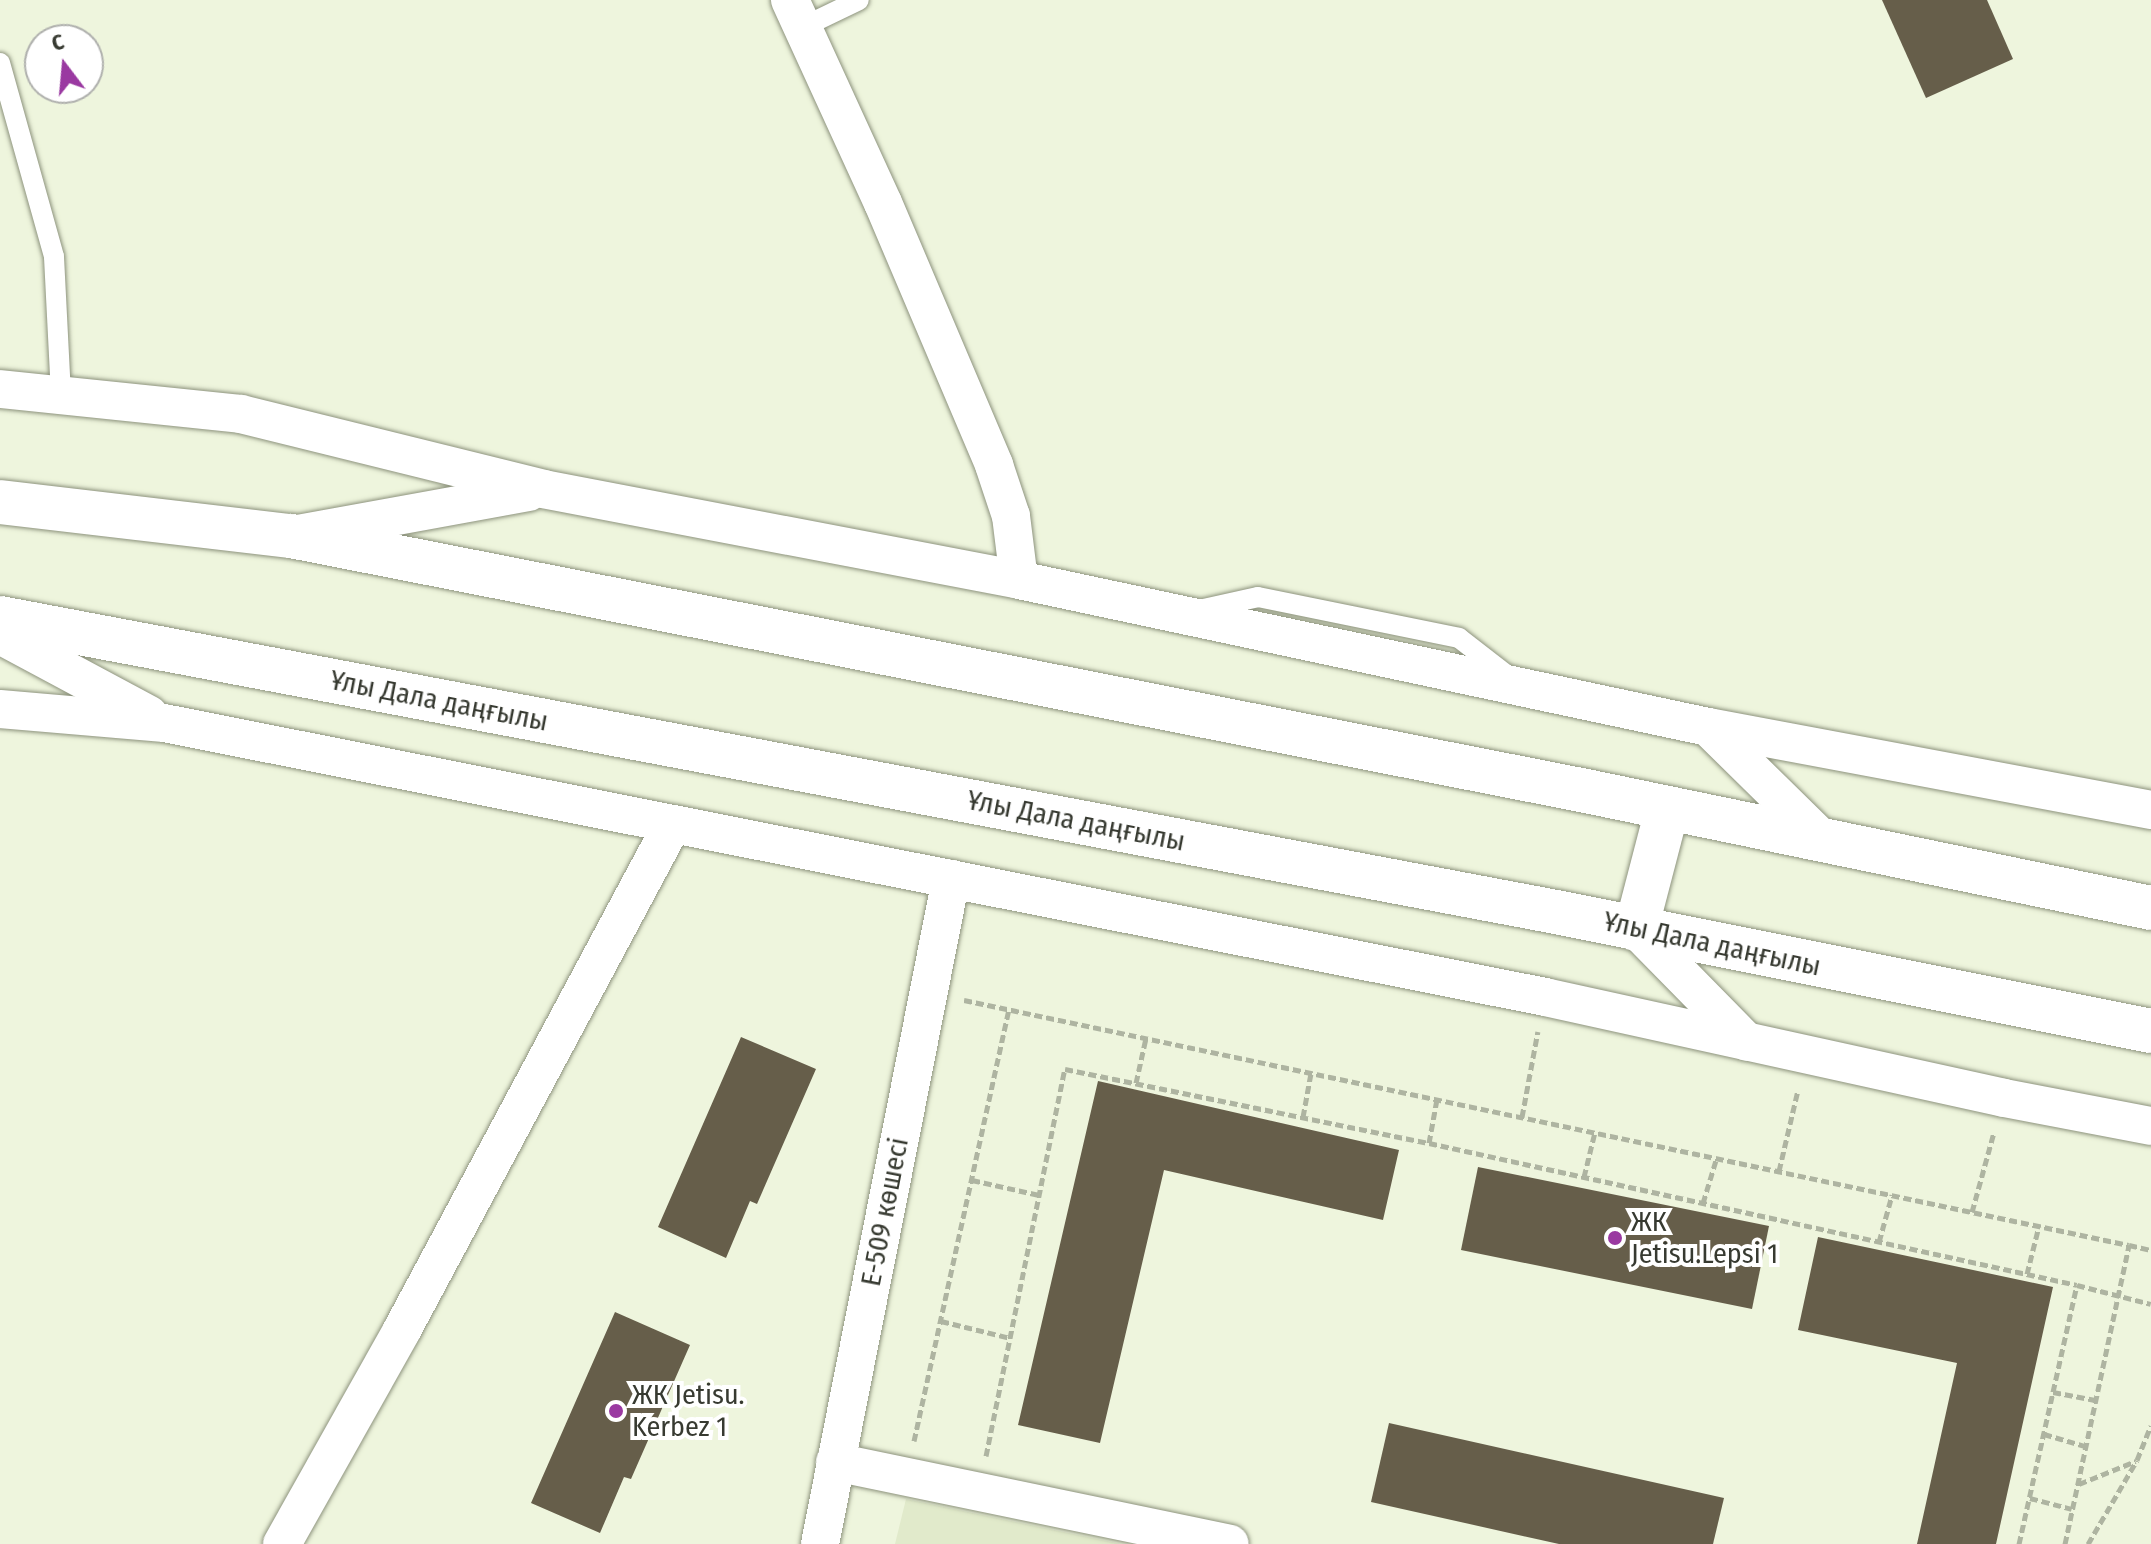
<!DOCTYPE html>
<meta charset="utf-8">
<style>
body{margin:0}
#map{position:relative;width:2151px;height:1544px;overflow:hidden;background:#eef5dd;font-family:"Fira Sans Condensed",sans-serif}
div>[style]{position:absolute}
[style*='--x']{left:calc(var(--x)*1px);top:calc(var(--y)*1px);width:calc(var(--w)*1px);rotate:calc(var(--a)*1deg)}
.built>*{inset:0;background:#e1eacb}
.building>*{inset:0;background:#665e4a}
.path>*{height:5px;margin-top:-2.5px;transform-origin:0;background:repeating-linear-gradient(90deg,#aeb4a1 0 8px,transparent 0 12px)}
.roads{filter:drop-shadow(0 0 2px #8d937d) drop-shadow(0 0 2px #8d937d)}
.lane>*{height:20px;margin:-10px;padding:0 10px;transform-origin:10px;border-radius:10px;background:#fff}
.street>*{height:38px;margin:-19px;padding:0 19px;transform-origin:19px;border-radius:19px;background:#fff}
.secondary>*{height:44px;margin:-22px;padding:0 22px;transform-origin:22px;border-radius:22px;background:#fff}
.dots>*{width:22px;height:22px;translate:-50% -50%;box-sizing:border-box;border:4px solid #fff;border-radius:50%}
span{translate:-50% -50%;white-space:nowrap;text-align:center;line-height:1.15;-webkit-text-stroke:8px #fff;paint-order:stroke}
.street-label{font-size:28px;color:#373a31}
.poi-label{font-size:28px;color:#373a31}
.left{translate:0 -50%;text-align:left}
.north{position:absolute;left:24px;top:24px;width:80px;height:80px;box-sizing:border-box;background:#fff;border:2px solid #afb0ad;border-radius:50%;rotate:344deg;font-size:22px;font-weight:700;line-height:32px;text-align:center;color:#373a31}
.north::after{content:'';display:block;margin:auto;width:28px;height:36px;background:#9a39a1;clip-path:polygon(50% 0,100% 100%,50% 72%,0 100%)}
</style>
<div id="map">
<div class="built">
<i style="clip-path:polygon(906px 1499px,1121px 1544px,895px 1544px)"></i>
</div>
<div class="building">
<i style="clip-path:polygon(1882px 0,1987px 0,2013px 59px,1926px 98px)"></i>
<i style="clip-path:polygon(741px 1037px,816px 1069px,757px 1204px,750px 1201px,726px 1258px,658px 1227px)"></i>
<i style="clip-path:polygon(1098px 1081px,1399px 1150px,1383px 1220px,1164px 1170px,1100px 1443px,1018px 1425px)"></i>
<i style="clip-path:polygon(1478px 1167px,1769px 1226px,1752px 1309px,1461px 1250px)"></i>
<i style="clip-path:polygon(1818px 1237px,2053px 1287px,1996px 1544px,1917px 1544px,1957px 1363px,1798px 1330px)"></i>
<i style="clip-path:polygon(615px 1312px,690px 1345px,631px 1479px,624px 1477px,600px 1533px,531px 1503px)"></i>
<i style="clip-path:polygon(1389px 1423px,1724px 1498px,1713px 1544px,1559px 1544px,1371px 1502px)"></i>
</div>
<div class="path">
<i style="--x:964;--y:1000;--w:1190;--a:11.88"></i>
<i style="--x:1136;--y:1083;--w:46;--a:-77.5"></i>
<i style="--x:1303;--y:1117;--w:45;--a:-79.7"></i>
<i style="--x:1522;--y:1117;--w:87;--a:-79.5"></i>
<i style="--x:1429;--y:1143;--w:45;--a:-79.7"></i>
<i style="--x:1779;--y:1171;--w:83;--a:-76.8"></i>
<i style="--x:1584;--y:1177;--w:46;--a:-76.3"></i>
<i style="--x:972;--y:1180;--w:69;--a:12.6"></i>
<i style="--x:1703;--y:1203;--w:48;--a:-73.1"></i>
<i style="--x:1972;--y:1212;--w:83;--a:-74.6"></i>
<i style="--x:1879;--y:1242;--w:49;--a:-74.5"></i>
<i style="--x:2027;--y:1274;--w:49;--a:-76"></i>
<i style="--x:941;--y:1321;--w:71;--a:13.8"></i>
<i style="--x:2053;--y:1392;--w:43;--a:10.8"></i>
<i style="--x:2044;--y:1434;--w:43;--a:16.3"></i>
<i style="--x:914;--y:1441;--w:442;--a:-77.6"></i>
<i style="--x:986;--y:1456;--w:395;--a:-78.5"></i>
<i style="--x:1065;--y:1069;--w:371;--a:11.5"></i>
<i style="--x:1429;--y:1143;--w:663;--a:12.36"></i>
<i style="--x:2079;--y:1484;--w:61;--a:-22"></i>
<i style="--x:2030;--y:1498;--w:43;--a:14.7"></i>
<i style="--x:2019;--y:1544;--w:265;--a:-77.4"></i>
<i style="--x:2077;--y:1285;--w:76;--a:14.4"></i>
<i style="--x:2065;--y:1544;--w:306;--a:-77.9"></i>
<i style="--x:2129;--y:1245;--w:23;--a:13"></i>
<i style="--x:2088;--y:1544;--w:97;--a:-59.7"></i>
<i style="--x:2137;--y:1460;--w:37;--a:-68"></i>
</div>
<div class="roads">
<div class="lane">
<i style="--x:801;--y:28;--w:64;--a:-25.8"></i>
<i style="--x:0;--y:63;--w:201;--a:74.4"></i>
<i style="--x:54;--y:257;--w:139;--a:87.1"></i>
<i style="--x:1199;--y:610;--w:60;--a:-12.4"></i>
<i style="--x:1258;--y:597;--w:205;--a:11.5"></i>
<i style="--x:1459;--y:638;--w:62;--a:37.8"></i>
</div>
<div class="street">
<i style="--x:790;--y:0;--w:223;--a:65.4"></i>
<i style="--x:883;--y:203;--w:285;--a:67"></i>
<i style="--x:994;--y:465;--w:54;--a:71.6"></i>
<i style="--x:1011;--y:516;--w:64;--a:82.9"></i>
<i style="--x:0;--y:389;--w:242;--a:5.9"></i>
<i style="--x:241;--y:414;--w:311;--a:13.9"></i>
<i style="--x:543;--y:489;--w:485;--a:10.8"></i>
<i style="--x:1019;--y:580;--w:705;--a:12.04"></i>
<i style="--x:1708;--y:727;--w:451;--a:10.6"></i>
<i style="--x:298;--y:534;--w:234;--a:-10.3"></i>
<i style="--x:0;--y:635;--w:169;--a:28.2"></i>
<i style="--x:0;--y:709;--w:165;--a:4.9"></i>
<i style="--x:164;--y:723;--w:1408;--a:11.22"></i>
<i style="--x:1545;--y:997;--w:470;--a:12.4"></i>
<i style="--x:2004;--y:1098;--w:150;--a:10.8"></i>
<i style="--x:1708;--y:727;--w:165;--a:44.5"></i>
<i style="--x:1636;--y:929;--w:158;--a:45.5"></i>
<i style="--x:835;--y:1462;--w:403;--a:11.7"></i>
<i style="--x:282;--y:1544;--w:245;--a:-60.7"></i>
<i style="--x:402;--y:1330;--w:573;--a:-61.87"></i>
<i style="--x:820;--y:1544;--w:678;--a:-78.86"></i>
</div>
<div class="secondary">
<i style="--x:0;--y:502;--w:293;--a:6.7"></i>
<i style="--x:291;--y:536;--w:1320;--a:11.14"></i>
<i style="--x:1586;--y:791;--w:577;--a:11.7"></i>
<i style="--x:0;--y:618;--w:1589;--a:10.7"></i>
<i style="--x:1561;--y:913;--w:602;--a:11.31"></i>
<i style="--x:1636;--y:929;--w:123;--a:-75.4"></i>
</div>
</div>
<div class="dots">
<i style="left:1615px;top:1238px;background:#9a39a1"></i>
<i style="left:616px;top:1411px;background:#9a39a1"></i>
</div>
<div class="street-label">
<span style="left:439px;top:701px;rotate:11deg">Ұлы Дала даңғылы</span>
<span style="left:1076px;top:821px;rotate:11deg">Ұлы Дала даңғылы</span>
<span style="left:1712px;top:944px;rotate:12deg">Ұлы Дала даңғылы</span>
<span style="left:885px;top:1212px;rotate:-79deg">Е-509 көшесі</span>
</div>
<div class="poi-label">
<span class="left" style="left:1631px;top:1238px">ЖК<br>Jetisu.Lepsi 1</span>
<span class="left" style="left:632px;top:1411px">ЖК Jetisu.<br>Kerbez 1</span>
</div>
<div class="north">С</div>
</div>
